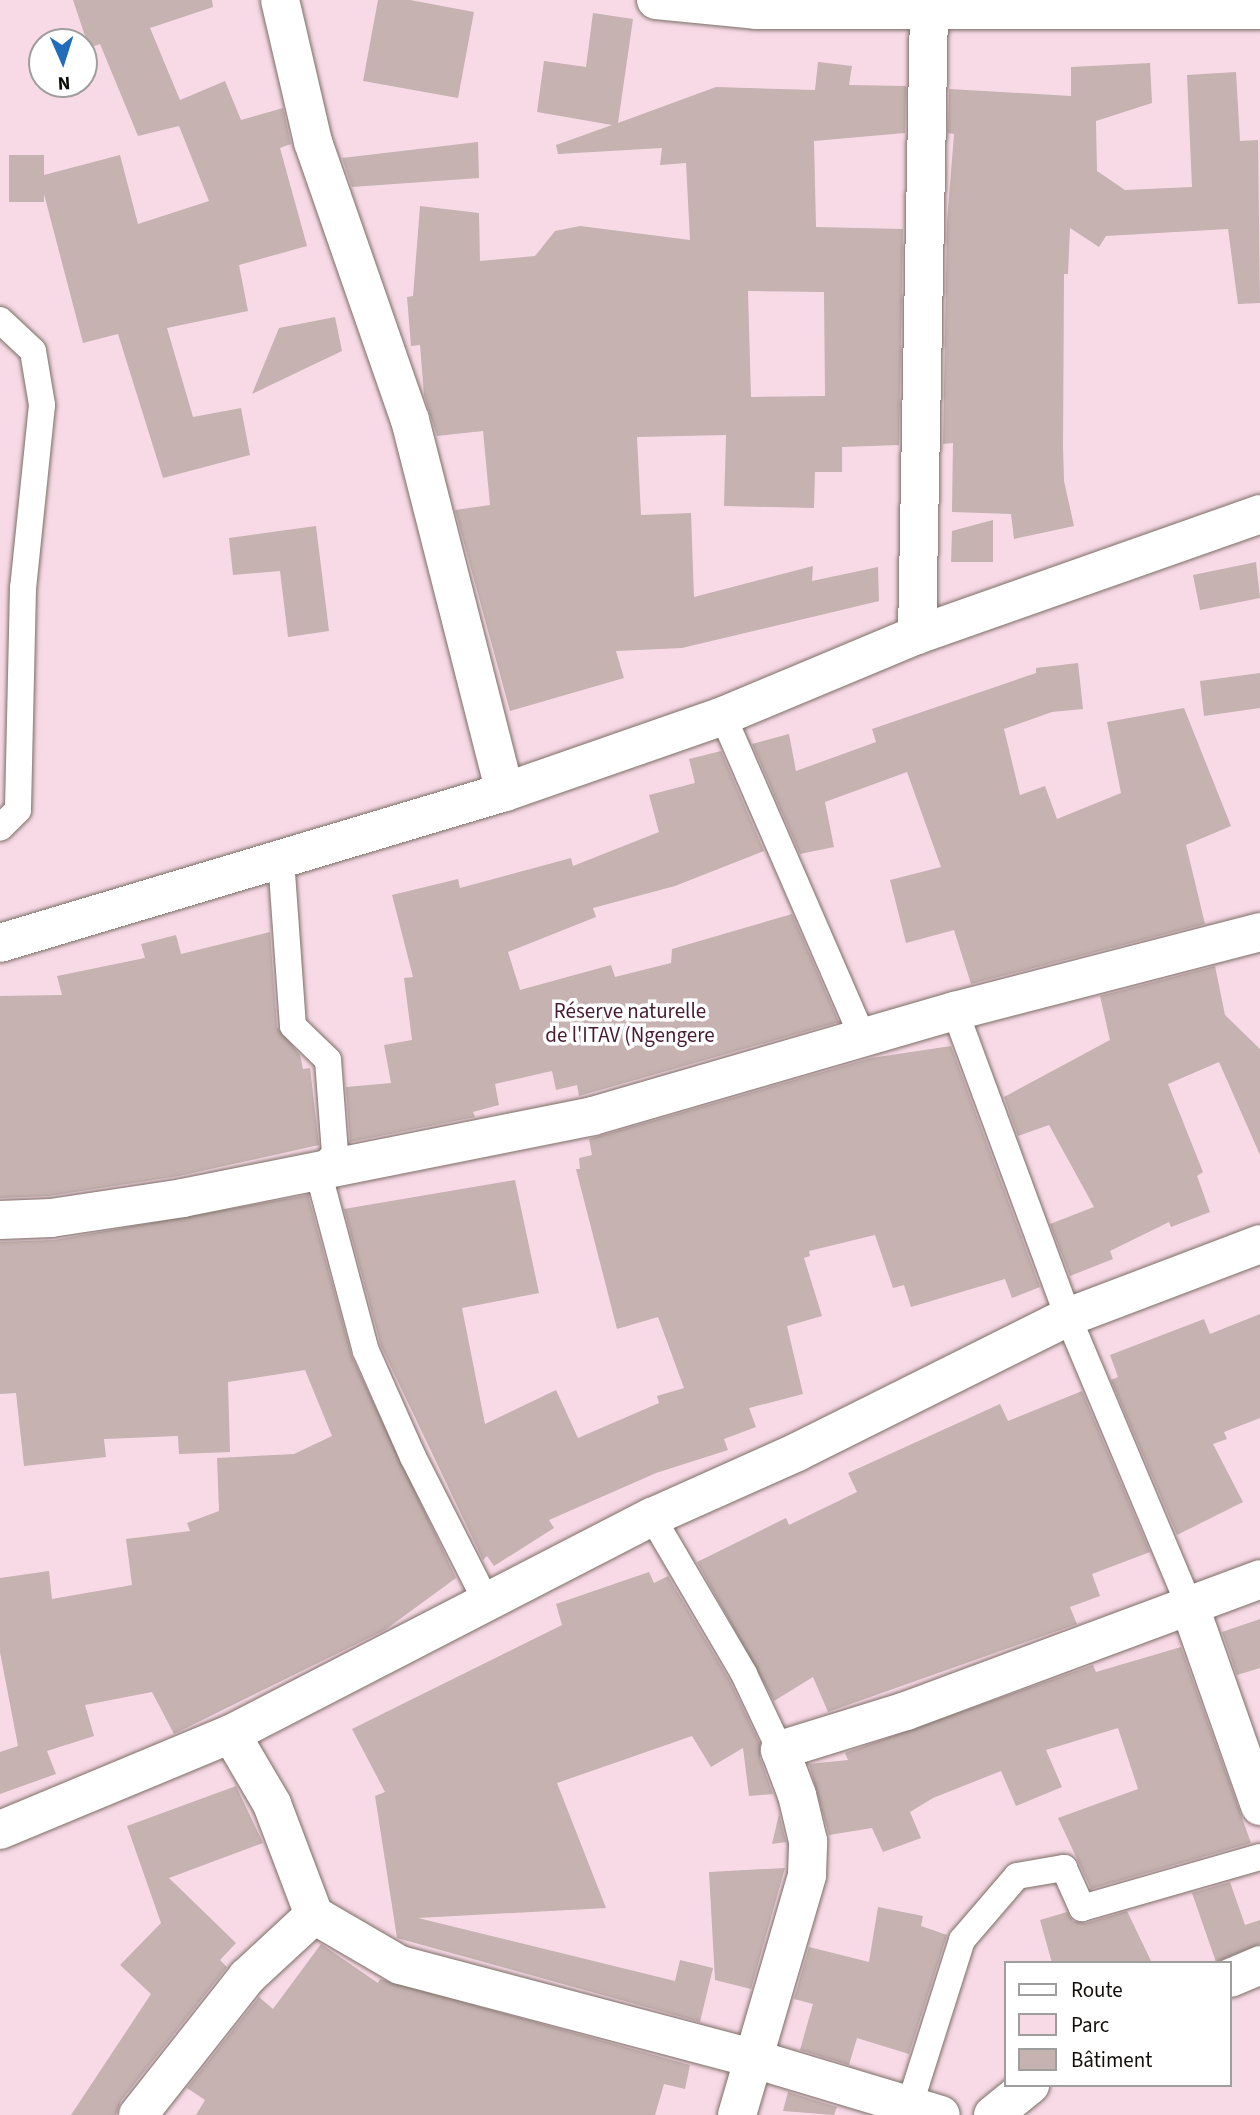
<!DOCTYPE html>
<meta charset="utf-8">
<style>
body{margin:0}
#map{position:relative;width:1260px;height:2115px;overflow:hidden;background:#fef2ea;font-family:"Source Sans 3",sans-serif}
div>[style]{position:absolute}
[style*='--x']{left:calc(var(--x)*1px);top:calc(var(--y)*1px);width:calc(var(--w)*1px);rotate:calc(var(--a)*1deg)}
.green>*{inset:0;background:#f8dae7}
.building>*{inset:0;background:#c5b2b1}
.roads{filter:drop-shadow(0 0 2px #7b6e66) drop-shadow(0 0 2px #7b6e66)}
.service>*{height:26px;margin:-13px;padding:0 13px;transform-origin:13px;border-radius:13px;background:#fff}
.minor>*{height:38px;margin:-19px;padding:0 19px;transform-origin:19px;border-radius:19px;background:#fff}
span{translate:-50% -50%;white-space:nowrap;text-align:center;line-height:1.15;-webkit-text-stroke:7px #fff;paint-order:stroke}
.park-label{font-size:21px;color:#471b32}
.legend{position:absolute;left:1004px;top:1961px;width:228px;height:126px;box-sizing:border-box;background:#fff;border:2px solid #a09e9d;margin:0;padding:9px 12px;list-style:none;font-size:21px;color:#120d0a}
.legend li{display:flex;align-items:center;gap:14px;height:35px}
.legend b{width:35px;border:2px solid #a09e9d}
.north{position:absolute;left:28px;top:28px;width:70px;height:70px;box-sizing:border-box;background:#fff;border:2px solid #a09e9d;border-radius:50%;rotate:177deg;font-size:19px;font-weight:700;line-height:28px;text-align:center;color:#120d0a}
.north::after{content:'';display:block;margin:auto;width:24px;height:32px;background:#226cbc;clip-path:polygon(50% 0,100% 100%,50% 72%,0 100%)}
</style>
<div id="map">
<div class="green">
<i style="clip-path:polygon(evenodd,0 0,1260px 0,1260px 2115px,0 2115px,0 0,42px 42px,84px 42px,84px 84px,42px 84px,42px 42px,0 0,1006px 1963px,1230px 1963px,1230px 2085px,1006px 2085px,1006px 1963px)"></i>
</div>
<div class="building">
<i style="clip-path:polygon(73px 0,212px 0,213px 7px,150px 28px,180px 100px,225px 81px,241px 120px,283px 108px,291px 144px,280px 148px,307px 246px,239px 265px,248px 311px,167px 328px,193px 417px,241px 408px,250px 455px,163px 478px,118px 334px,83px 343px,44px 194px,44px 202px,9px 202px,9px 155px,44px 155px,44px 175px,120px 155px,138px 224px,209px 201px,179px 126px,138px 136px,100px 44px,89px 48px)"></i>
<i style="clip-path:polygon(378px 0,410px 0,474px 12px,458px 98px,363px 81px)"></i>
<i style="clip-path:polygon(evenodd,593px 13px,633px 19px,618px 123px,716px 87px,815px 90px,818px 62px,852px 66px,849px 85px,906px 86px,905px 133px,814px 141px,816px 227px,903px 229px,899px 445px,842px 447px,842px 472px,815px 472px,814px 508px,724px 506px,726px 435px,637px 437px,641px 515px,691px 513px,694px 597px,813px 566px,812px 581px,878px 567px,879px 601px,682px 648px,616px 651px,624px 678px,510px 711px,455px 510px,490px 505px,483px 431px,437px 436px,424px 395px,420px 345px,411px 346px,407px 297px,413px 296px,420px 206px,479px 213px,480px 261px,535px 256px,555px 231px,580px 226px,690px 240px,686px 163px,660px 165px,662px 148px,558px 154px,556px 145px,612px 125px,537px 112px,544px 61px,586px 67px,593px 13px,748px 291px,824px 292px,825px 396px,751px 397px,748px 291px)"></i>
<i style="clip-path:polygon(1150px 63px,1152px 103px,1096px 121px,1097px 171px,1125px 190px,1192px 187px,1187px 75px,1236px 72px,1240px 141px,1258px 140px,1260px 303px,1238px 304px,1228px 229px,1106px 236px,1099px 247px,1070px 228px,1068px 274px,1064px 274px,1063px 447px,1064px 481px,1074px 526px,1014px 539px,1011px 514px,952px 512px,953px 443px,943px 444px,947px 222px,954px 134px,948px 133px,949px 89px,1071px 96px,1071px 67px)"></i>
<i style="clip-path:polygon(478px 142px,479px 178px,352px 187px,342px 158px)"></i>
<i style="clip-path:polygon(335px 317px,342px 351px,252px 394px,279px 328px)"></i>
<i style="clip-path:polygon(993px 520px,993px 562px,951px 562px,952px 531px)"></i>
<i style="clip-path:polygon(316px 526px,329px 631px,288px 637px,280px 571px,233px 575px,229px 538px)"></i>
<i style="clip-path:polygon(1256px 562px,1260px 598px,1200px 610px,1193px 575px)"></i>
<i style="clip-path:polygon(1078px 663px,1083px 709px,1052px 712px,1004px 729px,1020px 795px,1045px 786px,1057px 819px,1121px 793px,1107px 722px,1184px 708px,1231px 826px,1186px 845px,1205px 924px,971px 984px,954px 930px,906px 943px,890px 880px,941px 867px,907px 772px,825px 802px,834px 847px,800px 854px,752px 744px,789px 734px,796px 771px,876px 742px,872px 729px,1036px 673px,1036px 668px)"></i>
<i style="clip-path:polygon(1260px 673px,1260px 708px,1204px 716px,1200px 681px)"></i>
<i style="clip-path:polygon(721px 751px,764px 851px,675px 886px,593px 908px,596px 917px,508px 952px,520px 990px,611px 965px,615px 977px,671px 963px,672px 949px,792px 914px,839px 1022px,579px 1096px,577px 1085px,556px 1090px,552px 1071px,495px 1084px,499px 1105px,473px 1112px,475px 1117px,350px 1142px,346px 1087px,391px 1083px,384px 1045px,412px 1040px,404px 978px,413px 977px,392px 895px,458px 879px,460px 888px,571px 858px,573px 866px,659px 832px,649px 795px,695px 783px,689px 759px)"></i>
<i style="clip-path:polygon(270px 932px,277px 1027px,300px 1055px,303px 1069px,310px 1068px,319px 1145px,179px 1176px,49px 1196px,0 1198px,0 996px,62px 995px,57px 976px,145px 958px,141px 944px,176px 935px,181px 954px)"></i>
<i style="clip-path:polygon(1215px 966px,1225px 1015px,1260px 1049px,1260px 1155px,1219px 1062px,1168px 1084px,1203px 1172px,1197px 1176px,1210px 1212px,1171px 1227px,1169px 1222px,1110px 1251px,1113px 1259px,1070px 1276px,1050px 1224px,1094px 1207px,1049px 1125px,1018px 1136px,1004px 1097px,1110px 1040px,1100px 996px)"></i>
<i style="clip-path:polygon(951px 1046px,1040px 1287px,1012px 1298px,1005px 1279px,911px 1307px,904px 1285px,893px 1288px,875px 1235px,809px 1251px,810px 1256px,804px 1258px,822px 1316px,787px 1326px,803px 1394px,749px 1408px,756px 1427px,724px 1439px,728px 1450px,656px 1473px,549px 1520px,554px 1528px,494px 1566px,487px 1556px,483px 1560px,381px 1346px,344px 1209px,515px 1180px,539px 1293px,462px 1308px,485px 1424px,556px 1390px,578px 1438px,659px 1403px,657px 1396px,684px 1388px,658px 1317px,617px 1329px,576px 1169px,580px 1169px,579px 1158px,592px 1155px,589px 1139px,871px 1058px)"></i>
<i style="clip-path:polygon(308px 1195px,352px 1357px,456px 1578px,385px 1630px,174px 1734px,152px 1692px,85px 1705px,94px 1736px,47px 1751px,56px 1774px,0 1794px,0 1752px,18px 1746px,0 1652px,0 1578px,49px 1571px,52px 1599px,132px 1585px,126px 1539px,190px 1531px,187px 1523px,219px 1511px,217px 1458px,294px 1454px,332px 1436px,305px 1370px,228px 1382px,230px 1452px,179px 1454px,178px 1436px,104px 1439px,106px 1457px,24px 1466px,16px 1393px,0 1394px,0 1242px,54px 1240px)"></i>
<i style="clip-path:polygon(1260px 1314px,1260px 1418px,1224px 1432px,1227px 1439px,1213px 1444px,1243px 1502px,1177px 1535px,1111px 1380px,1118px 1377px,1110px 1355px,1204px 1319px,1210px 1334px)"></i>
<i style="clip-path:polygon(1082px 1391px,1150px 1552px,1092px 1574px,1100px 1596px,1070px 1607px,1077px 1624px,828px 1712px,813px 1677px,774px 1701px,697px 1562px,786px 1518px,789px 1525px,857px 1492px,848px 1473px,1000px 1404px,1008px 1421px)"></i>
<i style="clip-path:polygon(649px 1572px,654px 1583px,668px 1576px,730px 1681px,760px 1744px,760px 1758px,773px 1794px,749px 1796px,743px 1748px,711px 1767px,692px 1736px,557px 1783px,606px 1908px,418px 1918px,675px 1981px,680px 1960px,713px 1968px,700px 2022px,397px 1938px,375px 1796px,385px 1792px,352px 1729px,562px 1625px,556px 1604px)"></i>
<i style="clip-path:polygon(1260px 1619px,1260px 1668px,1237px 1675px,1222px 1632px)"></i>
<i style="clip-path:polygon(1181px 1647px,1251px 1843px,1091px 1889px,1058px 1818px,1138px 1789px,1118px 1728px,1046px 1750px,1062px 1787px,1016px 1806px,1001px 1771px,933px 1798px,910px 1812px,921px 1838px,883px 1852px,872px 1828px,829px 1835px,809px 1764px,848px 1760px,845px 1753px,1093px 1665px,1096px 1672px)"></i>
<i style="clip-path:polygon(236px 1786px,263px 1843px,169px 1878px,236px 1943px,220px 1960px,227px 1967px,121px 2101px,116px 2115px,71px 2115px,151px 1994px,120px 1965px,161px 1923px,127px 1826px)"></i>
<i style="clip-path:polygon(779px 1814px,786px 1842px,772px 1844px)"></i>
<i style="clip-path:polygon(785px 1868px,751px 1989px,715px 1980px,709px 1872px)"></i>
<i style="clip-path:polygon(1230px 1882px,1245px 1925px,1260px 1920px,1260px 1944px,1216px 1962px,1192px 1893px)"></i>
<i style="clip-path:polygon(878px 1907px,923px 1916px,921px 1926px,947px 1935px,909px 2054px,857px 2038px,849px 2065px,800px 2050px,813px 2004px,794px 1999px,809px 1947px,869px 1962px)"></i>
<i style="clip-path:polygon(1127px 1911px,1152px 1963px,1052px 1963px,1040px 1920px,1067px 1912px,1073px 1921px,1086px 1923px)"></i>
<i style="clip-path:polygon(321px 1944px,378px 1983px,380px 1979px,690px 2065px,685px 2089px,664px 2084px,655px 2115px,196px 2115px,205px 2100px,187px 2088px,259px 1997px,273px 2009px)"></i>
<i style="clip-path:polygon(788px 2092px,837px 2107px,834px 2115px,783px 2111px)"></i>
</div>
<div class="roads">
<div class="service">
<i style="--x:0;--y:320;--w:45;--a:43.2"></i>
<i style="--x:33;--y:351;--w:55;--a:80.5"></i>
<i style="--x:42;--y:405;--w:184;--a:95.9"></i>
<i style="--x:23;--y:588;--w:222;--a:91.3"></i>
<i style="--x:18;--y:810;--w:25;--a:135"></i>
<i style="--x:723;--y:716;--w:349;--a:66.5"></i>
<i style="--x:281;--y:859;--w:167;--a:85.9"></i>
<i style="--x:293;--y:1026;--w:49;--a:44.2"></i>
<i style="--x:328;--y:1060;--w:94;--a:85.7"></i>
<i style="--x:335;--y:1154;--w:24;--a:135"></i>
<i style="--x:318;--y:1171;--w:186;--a:75.1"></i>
<i style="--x:366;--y:1351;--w:116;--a:66.1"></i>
<i style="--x:413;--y:1457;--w:164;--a:63.1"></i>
<i style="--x:955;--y:1011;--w:326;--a:69.7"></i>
<i style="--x:1068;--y:1317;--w:315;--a:67.2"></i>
<i style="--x:652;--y:1517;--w:182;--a:59.6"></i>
<i style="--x:744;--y:1674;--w:84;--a:64.7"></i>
<i style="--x:910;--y:2104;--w:172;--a:-72.4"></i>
<i style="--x:962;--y:1940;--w:84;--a:-49.3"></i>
<i style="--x:1017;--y:1876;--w:48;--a:-9.7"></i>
<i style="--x:1064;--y:1868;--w:44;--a:65.8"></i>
<i style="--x:1082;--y:1908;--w:185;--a:-16"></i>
</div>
<div class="minor">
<i style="--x:280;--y:0;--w:146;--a:76.9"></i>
<i style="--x:313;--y:142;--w:294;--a:70.8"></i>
<i style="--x:410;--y:420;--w:384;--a:75.7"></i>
<i style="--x:656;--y:0;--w:100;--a:5.7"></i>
<i style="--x:756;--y:10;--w:504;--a:0"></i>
<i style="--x:917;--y:635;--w:627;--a:-88.9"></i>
<i style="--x:0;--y:943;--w:527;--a:-16.65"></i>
<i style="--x:505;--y:792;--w:231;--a:-19.2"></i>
<i style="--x:723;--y:716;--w:210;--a:-22.7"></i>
<i style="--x:917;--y:635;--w:364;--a:-19.4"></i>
<i style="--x:0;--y:1220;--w:51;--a:-2.2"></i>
<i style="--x:51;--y:1218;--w:134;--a:-8.6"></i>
<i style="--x:183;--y:1198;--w:418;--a:-11.3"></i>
<i style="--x:593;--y:1116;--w:377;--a:-16.2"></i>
<i style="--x:955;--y:1011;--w:315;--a:-14.5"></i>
<i style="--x:1190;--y:1607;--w:211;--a:70.6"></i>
<i style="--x:231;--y:1734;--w:81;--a:59.6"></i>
<i style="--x:272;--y:1804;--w:119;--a:69.3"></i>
<i style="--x:314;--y:1915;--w:99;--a:30.2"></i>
<i style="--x:400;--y:1965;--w:363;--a:14.8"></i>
<i style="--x:751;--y:2058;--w:198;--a:16.7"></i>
<i style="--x:0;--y:1830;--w:250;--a:-22.6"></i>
<i style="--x:231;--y:1734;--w:474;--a:-27.3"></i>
<i style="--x:652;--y:1517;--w:159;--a:-24.1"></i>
<i style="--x:797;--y:1452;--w:303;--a:-26.5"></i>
<i style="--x:1068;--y:1317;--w:205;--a:-20.8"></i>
<i style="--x:1230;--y:1978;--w:33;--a:-23"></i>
<i style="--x:138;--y:2115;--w:176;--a:-51.7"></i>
<i style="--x:247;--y:1977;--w:91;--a:-42.8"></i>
<i style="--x:737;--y:2115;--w:250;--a:-73.7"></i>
<i style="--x:807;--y:1875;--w:34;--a:-88"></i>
<i style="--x:808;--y:1841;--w:47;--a:-103.4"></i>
<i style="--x:797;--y:1795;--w:48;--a:-110.7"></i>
<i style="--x:780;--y:1750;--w:132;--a:-17.2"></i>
<i style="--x:906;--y:1711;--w:378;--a:-20.4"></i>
<i style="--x:993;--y:2115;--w:48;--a:-39"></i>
</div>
</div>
<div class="park-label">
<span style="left:630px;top:1023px">Réserve naturelle<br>de l'ITAV (Ngengere</span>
</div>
<ul class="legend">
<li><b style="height:9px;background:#fff"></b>Route</li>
<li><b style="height:19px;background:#f8dae7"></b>Parc</li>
<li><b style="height:19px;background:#c5b2b1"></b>Bâtiment</li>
</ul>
<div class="north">N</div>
</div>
